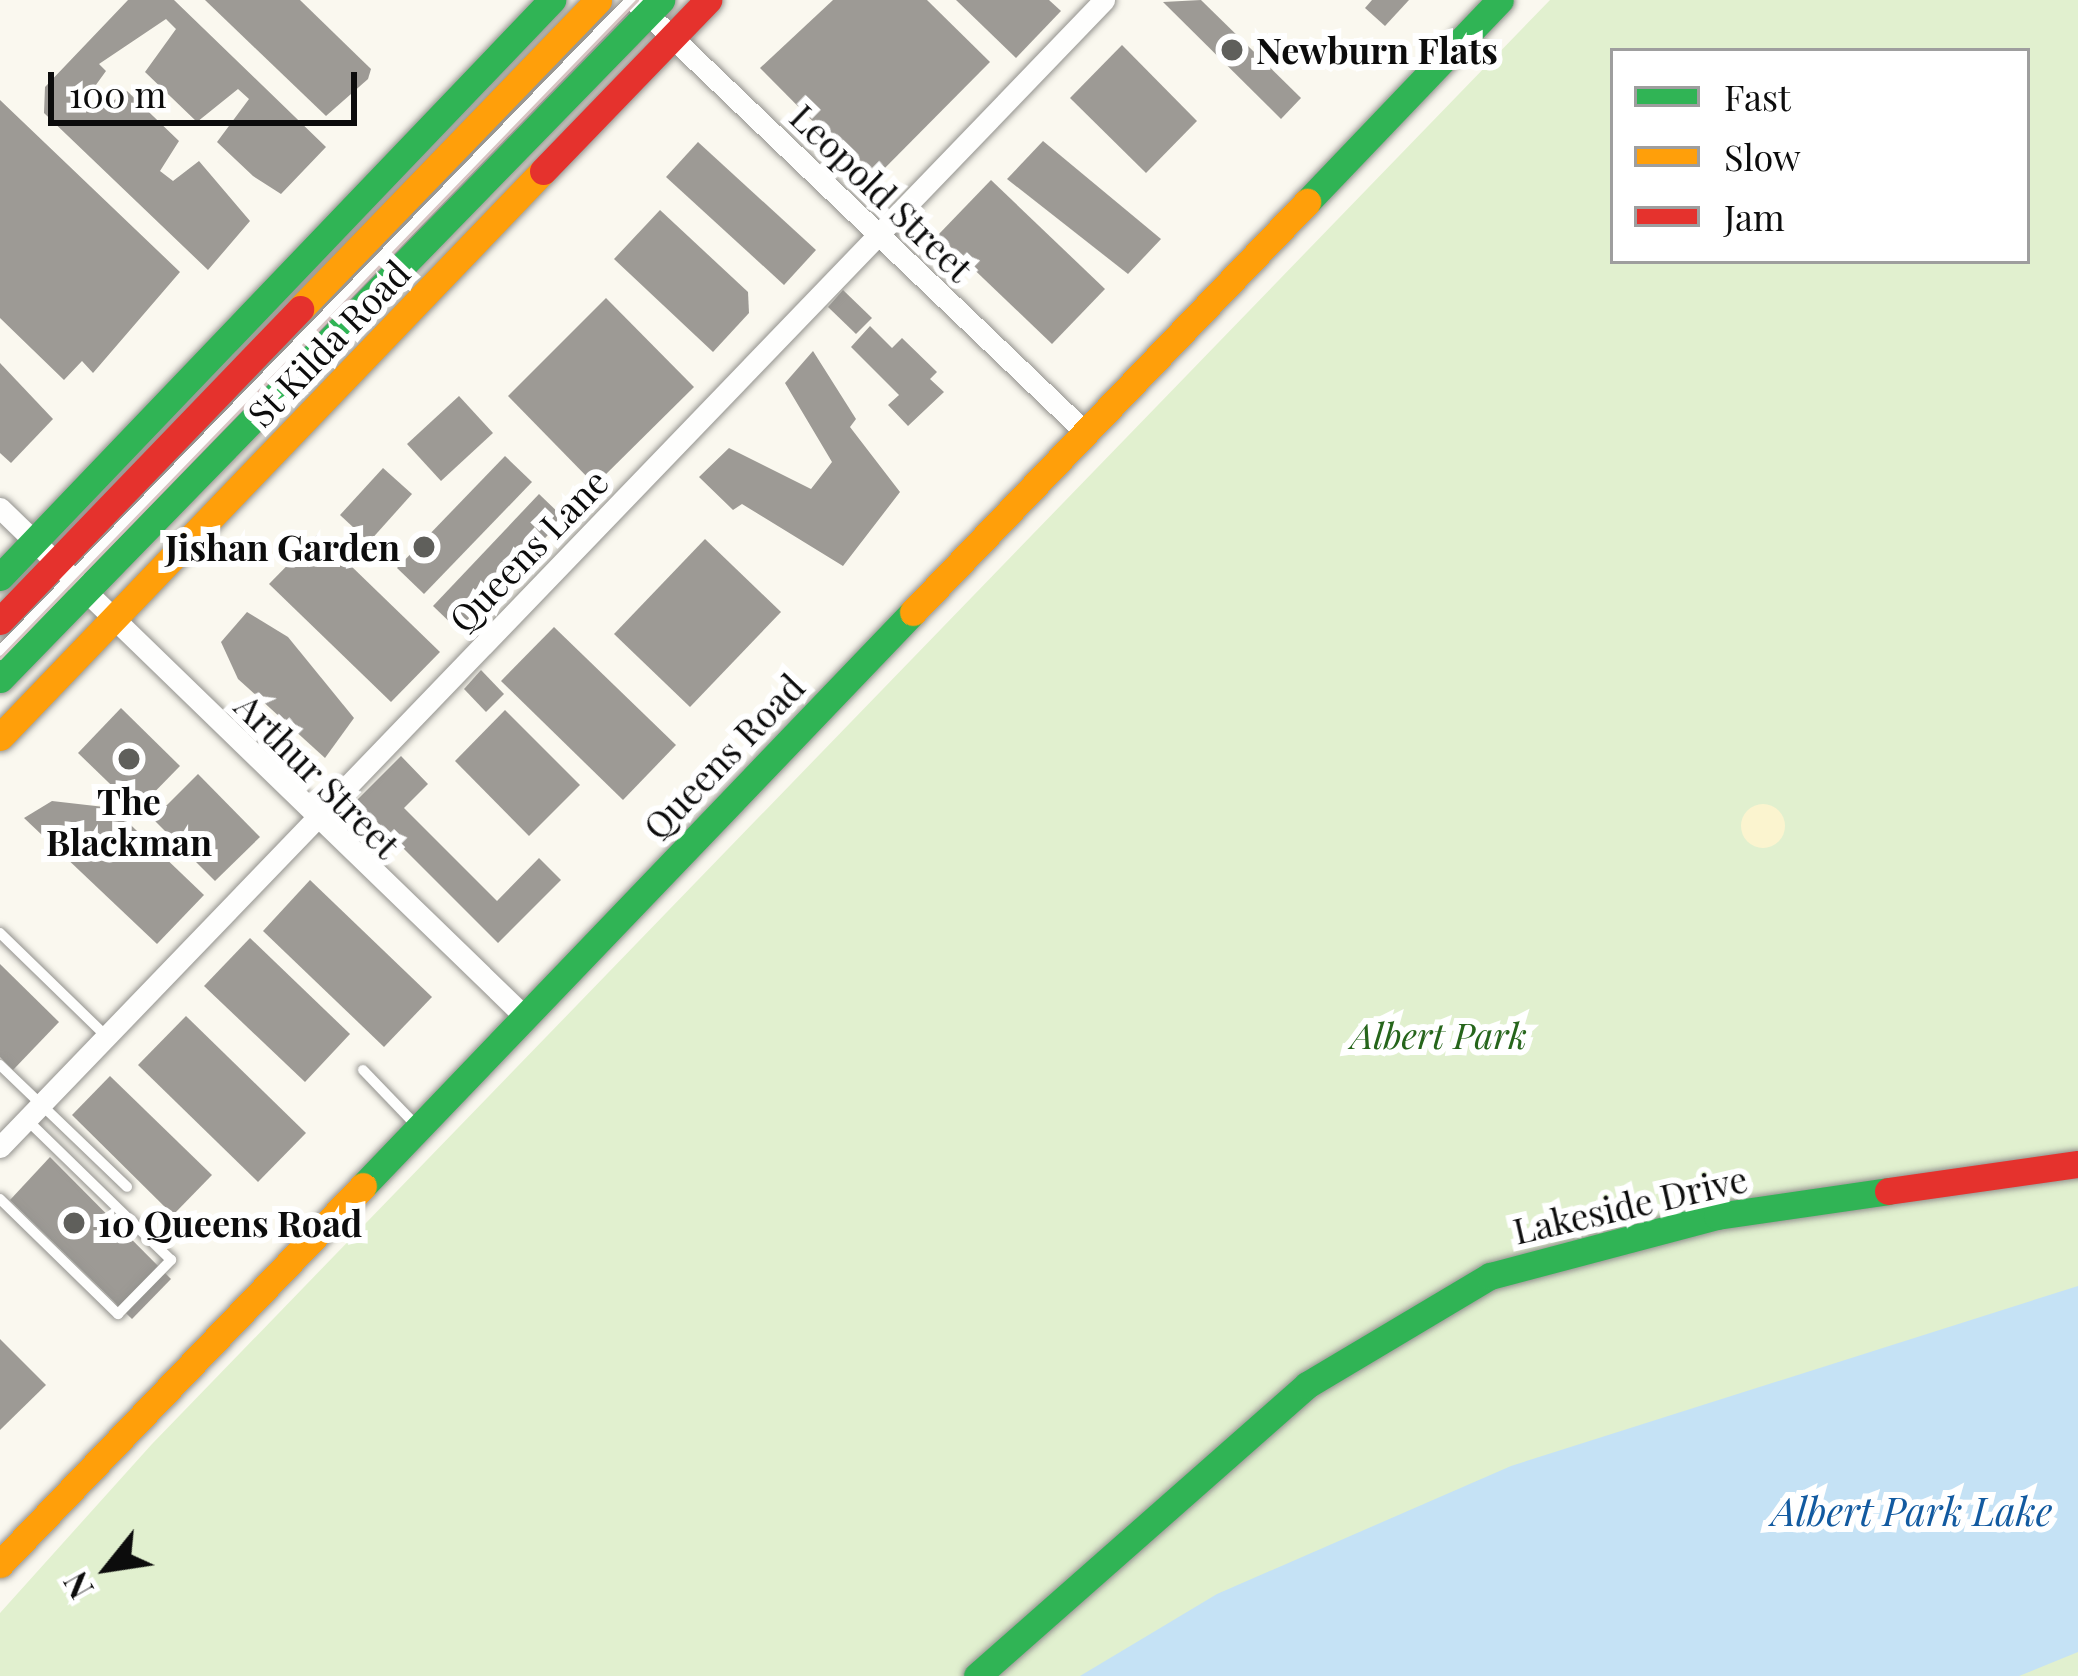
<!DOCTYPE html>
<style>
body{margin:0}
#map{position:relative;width:2078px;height:1676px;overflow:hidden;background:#faf8ef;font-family:"Playfair Display",serif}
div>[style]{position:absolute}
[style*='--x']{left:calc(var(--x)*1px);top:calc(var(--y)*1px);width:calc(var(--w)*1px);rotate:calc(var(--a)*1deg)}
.green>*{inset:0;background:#e1f0cf}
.sand>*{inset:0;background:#fbf4cf}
.round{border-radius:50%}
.water>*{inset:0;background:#c5e2f5}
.building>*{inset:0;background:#9d9a95}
.roads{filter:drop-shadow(0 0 3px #93928e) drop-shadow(0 0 3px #93928e)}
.lane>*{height:10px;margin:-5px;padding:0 5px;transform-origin:5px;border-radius:5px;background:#fefefd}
.street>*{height:21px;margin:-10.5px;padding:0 10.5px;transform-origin:10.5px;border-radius:10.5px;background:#fefefd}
.fast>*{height:27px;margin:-13.5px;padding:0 13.5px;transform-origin:13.5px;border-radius:13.5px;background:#30b455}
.slow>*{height:27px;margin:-13.5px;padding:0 13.5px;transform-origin:13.5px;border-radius:13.5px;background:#ff9f0a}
.jam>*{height:27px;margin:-13.5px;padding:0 13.5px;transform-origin:13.5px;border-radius:13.5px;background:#e5322d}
.tram>*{height:3px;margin:-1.5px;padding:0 1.5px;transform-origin:1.5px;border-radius:1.5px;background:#d7c4c2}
.dots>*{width:33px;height:33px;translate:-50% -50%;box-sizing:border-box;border:6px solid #fff;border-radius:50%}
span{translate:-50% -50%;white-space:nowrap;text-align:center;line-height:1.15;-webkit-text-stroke:12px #fff;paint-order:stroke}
.poi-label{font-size:36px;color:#0c0c0c;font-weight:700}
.left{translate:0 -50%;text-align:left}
.right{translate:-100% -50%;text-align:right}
.street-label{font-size:36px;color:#0c0c0c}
.park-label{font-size:36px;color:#26651b;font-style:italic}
.water-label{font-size:39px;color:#125aa0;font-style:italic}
.legend{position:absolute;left:1610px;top:48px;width:420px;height:216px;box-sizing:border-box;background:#fff;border:3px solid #9e9e9e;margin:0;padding:15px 21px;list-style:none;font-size:36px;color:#0c0c0c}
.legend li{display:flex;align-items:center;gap:24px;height:60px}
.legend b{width:60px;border:3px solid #9e9e9e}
.north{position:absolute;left:48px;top:1508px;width:120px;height:120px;-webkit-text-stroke:9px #fff;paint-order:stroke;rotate:240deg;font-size:33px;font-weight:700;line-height:48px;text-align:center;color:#0c0c0c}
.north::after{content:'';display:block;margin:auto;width:42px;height:54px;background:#0c0c0c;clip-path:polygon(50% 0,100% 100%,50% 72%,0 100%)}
.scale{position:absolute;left:48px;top:72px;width:309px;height:54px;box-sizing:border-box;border:6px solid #0c0c0c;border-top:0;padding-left:15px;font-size:36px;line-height:42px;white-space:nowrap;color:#0c0c0c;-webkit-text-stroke:9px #fff;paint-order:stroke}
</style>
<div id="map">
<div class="green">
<i style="clip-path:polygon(evenodd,1550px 0,2078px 0,2078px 1676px,0 1676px,0 1613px,152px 1444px,1550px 0,1613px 51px,2027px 51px,2027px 261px,1613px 261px,1613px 51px)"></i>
</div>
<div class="sand">
<i class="round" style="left:1741px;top:804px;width:44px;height:44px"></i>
</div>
<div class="water">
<i style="clip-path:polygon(2078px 1286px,2078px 1652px,2019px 1676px,1080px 1676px,1217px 1594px,1511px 1466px)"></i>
</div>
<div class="building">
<i style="clip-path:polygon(128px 0,174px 0,326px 147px,281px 194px,253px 176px,217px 142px,249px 99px,238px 89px,197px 122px,145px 72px,176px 29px,166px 19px,99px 64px,106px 71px,85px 100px,97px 112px,127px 91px,179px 141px,160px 171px,173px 181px,199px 161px,250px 221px,208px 270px,44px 113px,45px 87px)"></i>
<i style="clip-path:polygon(205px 0,300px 0,371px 69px,368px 79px,326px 116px)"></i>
<i style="clip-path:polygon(833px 0,927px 0,990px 62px,872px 181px,760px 68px)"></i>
<i style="clip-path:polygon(956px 0,1049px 0,1061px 11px,1016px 58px)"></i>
<i style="clip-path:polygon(1201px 0,1301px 98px,1281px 119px,1163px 2px)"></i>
<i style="clip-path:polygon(1372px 0,1409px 0,1385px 26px,1365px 8px)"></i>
<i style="clip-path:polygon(1122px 45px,1197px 121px,1146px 173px,1070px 98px)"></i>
<i style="clip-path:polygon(0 100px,180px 272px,93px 373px,82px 361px,64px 380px,0 318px)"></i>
<i style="clip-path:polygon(1043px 141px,1161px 239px,1128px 274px,1007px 179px)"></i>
<i style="clip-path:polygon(698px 142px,816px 250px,784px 285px,666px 177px)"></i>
<i style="clip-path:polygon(991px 180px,1105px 289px,1052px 344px,938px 235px)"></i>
<i style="clip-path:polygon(660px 210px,748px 292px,749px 313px,713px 352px,614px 259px)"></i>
<i style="clip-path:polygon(843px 290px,872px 318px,856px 334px,828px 307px)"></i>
<i style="clip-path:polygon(606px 298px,694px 387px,595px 485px,508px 396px)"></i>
<i style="clip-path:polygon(870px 326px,892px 348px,902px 338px,937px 372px,930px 379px,944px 392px,908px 426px,888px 405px,899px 395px,851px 347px)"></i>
<i style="clip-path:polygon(813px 351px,856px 419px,850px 427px,900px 492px,843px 566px,742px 504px,733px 510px,699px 477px,729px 448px,811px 489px,832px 462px,785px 383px)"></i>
<i style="clip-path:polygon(0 363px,53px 419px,11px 463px,0 453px)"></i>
<i style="clip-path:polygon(459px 396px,493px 433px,441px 481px,407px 444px)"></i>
<i style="clip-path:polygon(505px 456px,532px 482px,424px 594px,397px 568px)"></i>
<i style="clip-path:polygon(383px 468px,412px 494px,369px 542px,340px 515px)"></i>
<i style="clip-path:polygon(539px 494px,564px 518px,458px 630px,433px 606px)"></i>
<i style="clip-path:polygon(318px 534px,440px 652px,391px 702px,269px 584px)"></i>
<i style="clip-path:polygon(705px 539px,781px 612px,690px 707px,614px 634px)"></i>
<i style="clip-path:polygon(247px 612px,288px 637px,354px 718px,325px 758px,238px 679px,221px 642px)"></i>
<i style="clip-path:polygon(554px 627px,676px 745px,623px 800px,501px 681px)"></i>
<i style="clip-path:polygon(481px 670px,504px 694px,486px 712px,464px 689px)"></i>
<i style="clip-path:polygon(121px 708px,180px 766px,137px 810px,78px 753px)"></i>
<i style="clip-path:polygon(505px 710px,580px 785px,529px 836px,455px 761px)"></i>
<i style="clip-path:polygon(401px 756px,428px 784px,404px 808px,497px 901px,539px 858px,561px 880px,498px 943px,356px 801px)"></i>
<i style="clip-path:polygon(198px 774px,260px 837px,215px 881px,153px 819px)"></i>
<i style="clip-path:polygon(52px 801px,113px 808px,204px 895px,157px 944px,24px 818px)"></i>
<i style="clip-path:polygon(310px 880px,432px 997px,384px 1047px,263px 931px)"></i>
<i style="clip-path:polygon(250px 938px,350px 1034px,305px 1082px,204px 986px)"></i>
<i style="clip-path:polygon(0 964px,59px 1022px,13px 1070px,0 1057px)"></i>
<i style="clip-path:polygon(186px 1016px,306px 1133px,258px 1182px,138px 1065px)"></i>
<i style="clip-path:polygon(110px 1076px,212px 1175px,173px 1215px,72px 1115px)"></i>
<i style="clip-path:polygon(50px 1157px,171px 1279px,132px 1319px,10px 1200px)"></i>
<i style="clip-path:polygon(0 1339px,46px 1385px,0 1430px)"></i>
</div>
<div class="roads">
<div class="lane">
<i style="--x:0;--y:651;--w:906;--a:-45.94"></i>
<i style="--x:0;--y:933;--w:148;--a:44.2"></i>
<i style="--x:0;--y:1065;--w:176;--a:43.8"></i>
<i style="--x:363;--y:1070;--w:74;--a:46.1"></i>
<i style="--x:0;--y:1199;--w:165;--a:44.3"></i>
<i style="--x:118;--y:1314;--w:76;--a:-45.5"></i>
<i style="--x:171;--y:1260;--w:202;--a:-135.8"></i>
</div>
<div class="street">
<i style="--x:633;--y:0;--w:625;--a:43.7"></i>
<i style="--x:0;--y:508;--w:728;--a:44.11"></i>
<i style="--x:0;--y:1147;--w:1592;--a:-46.09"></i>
</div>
<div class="fast">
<i style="--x:1307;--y:202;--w:279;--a:-46.3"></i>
<i style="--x:0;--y:577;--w:799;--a:-46.27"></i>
<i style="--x:0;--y:679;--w:948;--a:-45.77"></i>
<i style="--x:363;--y:1186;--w:795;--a:-46.22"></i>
<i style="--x:977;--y:1676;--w:440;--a:-41.4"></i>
<i style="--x:1307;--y:1385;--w:213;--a:-30.8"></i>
<i style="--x:1490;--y:1276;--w:235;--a:-14.8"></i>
<i style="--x:1717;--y:1216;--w:173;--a:-8.3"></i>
</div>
<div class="slow">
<i style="--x:300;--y:309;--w:429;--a:-46"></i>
<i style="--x:913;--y:612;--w:569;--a:-46.14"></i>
<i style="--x:0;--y:737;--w:784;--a:-46.19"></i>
<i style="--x:0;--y:1564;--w:524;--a:-46.16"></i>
</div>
<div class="jam">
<i style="--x:543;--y:171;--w:238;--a:-46"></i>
<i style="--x:0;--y:621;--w:433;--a:-46.1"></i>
<i style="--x:1888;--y:1191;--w:192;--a:-8.1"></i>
</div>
</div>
<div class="tram">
<i style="--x:0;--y:658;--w:916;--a:-45.93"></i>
</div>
<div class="dots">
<i style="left:1232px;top:50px;background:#5f5f5b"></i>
<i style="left:424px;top:547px;background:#5f5f5b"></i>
<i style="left:129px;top:759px;background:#5f5f5b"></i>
<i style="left:74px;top:1223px;background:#5f5f5b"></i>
</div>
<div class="poi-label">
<span class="left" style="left:1256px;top:50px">Newburn Flats</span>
<span class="right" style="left:400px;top:547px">Jishan Garden</span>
<span style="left:129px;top:821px">The<br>Blackman</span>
<span class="left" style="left:98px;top:1223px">10 Queens Road</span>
</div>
<div class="street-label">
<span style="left:882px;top:192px;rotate:44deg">Leopold Street</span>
<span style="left:328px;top:343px;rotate:-46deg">St Kilda Road</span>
<span style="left:528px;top:550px;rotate:-46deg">Queens Lane</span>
<span style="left:723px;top:756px;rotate:-46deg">Queens Road</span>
<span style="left:318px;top:775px;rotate:45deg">Arthur Street</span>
<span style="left:1630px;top:1204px;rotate:-13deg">Lakeside Drive</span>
</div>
<div class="park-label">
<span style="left:1439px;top:1035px">Albert Park</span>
</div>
<div class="water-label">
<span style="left:1912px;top:1510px">Albert Park Lake</span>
</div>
<ul class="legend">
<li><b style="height:15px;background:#30b455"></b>Fast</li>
<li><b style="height:15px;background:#ff9f0a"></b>Slow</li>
<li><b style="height:15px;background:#e5322d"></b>Jam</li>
</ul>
<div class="north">N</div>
<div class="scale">100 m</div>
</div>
